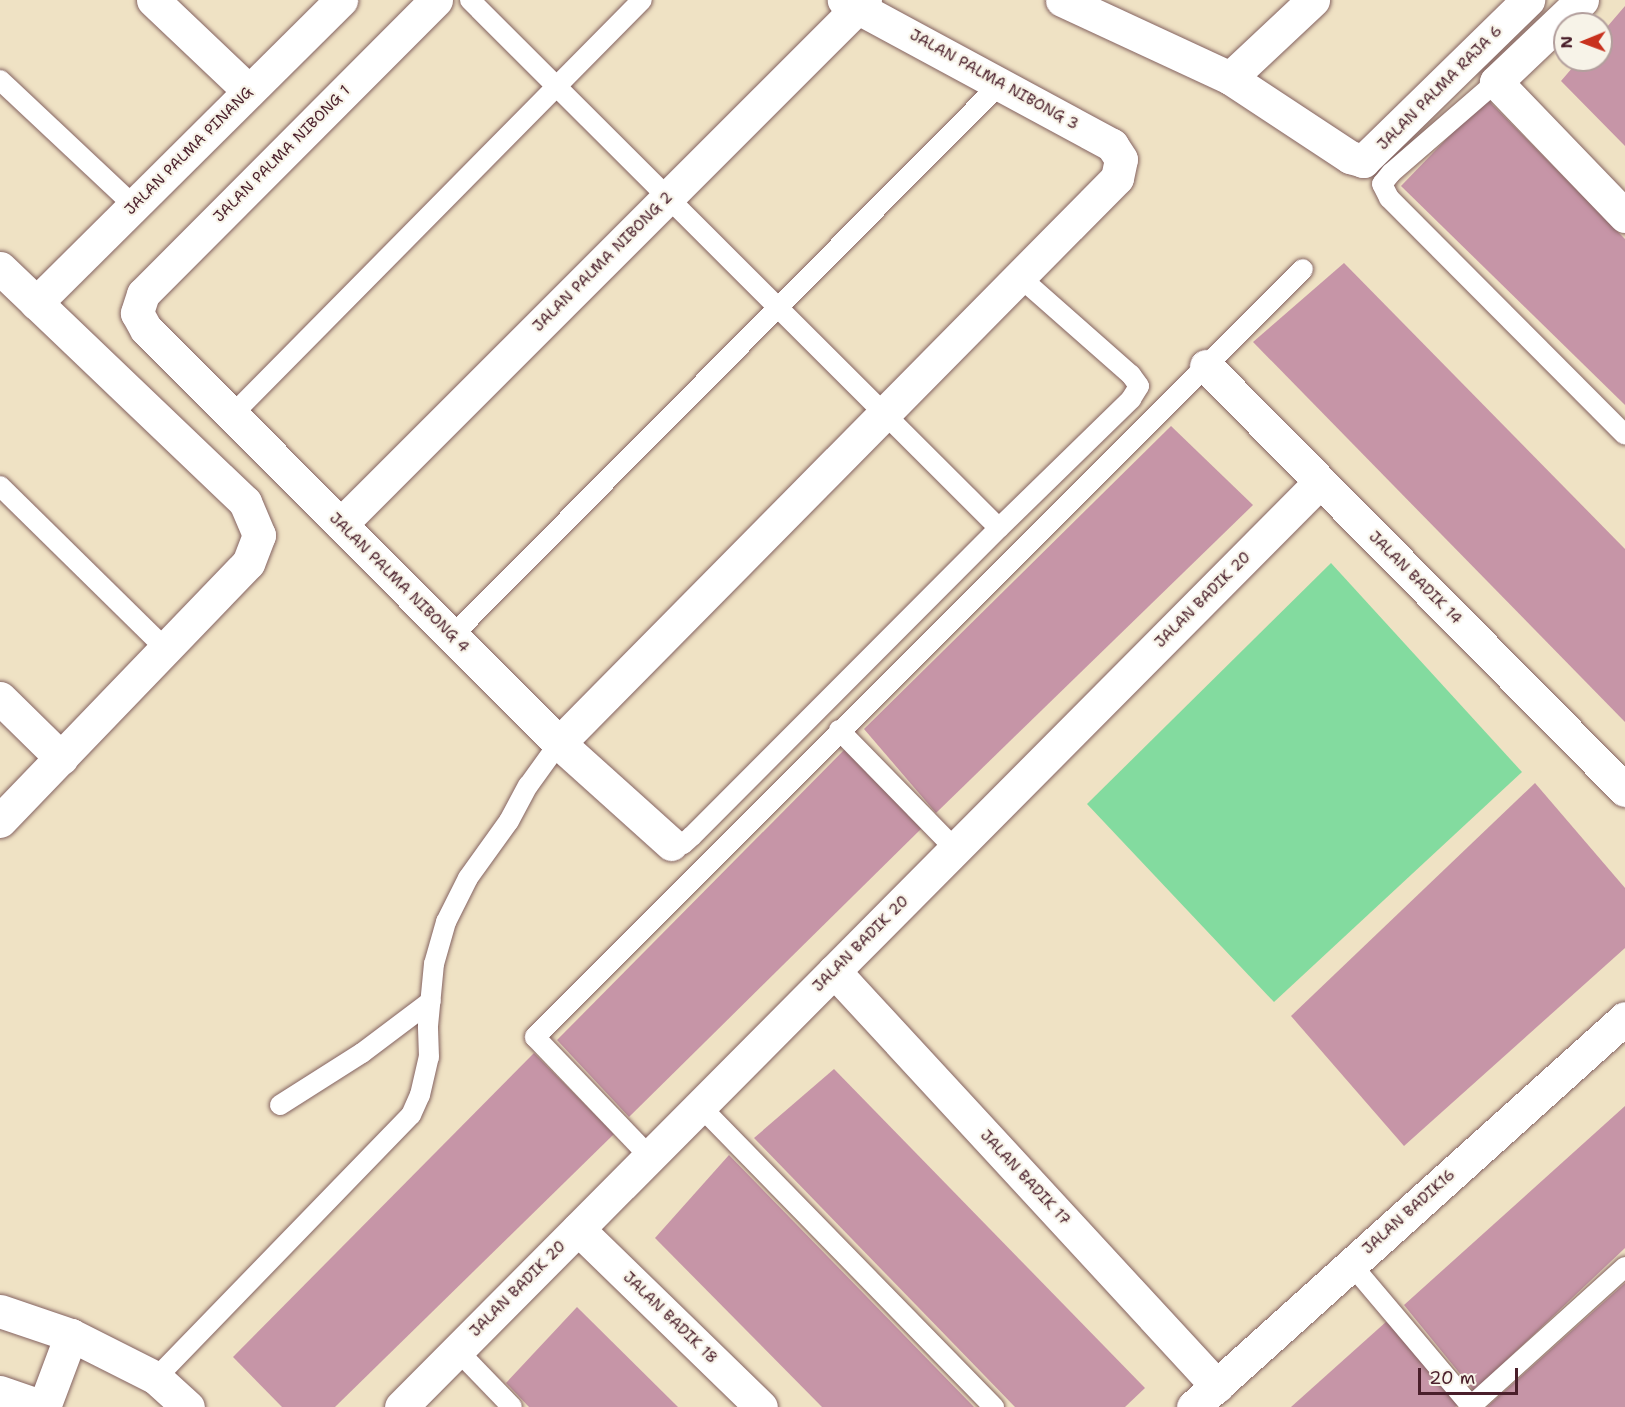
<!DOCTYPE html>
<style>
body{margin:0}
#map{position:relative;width:1625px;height:1407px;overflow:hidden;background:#efe2c4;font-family:"Shantell Sans",sans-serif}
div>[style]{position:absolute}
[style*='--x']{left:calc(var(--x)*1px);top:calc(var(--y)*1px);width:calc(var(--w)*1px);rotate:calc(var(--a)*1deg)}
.green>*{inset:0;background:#83db9f}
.building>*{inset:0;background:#c695a7}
.roads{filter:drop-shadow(0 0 2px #846361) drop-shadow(0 0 2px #846361)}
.service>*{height:20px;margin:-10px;padding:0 10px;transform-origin:10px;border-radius:10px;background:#fff}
.minor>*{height:33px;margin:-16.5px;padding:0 16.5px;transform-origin:16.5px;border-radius:16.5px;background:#fff}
span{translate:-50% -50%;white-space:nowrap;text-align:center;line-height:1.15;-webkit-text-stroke:4.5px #f7f3e8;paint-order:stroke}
.street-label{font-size:15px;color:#4a1f2b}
.north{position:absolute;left:1553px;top:12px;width:60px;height:60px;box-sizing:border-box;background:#f7f3e8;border:2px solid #b29e9c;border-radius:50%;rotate:269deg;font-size:16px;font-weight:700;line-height:24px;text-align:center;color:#4a1f2b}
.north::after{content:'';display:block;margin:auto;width:21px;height:27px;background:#c8321e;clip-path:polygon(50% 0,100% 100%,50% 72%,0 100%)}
.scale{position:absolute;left:1418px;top:1368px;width:100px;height:27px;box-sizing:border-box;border:3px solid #4a1f2b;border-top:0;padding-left:8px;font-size:18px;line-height:21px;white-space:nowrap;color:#4a1f2b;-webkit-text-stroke:4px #f7f3e8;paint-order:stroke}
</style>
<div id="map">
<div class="green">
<i style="clip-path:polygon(1331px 563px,1522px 772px,1274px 1002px,1087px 804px)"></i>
</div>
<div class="building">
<i style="clip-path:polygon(1625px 6px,1625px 146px,1561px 81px,1579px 60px,1601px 60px,1601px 34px)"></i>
<i style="clip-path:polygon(1486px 98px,1625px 239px,1625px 405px,1401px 186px)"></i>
<i style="clip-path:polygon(1344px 263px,1625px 549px,1625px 722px,1253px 342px)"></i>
<i style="clip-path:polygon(1171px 426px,1253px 505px,936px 813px,864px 729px)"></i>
<i style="clip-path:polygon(848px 746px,924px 826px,629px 1117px,557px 1040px)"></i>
<i style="clip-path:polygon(1535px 783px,1625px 888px,1625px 948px,1404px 1146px,1291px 1016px)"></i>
<i style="clip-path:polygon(534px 1053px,614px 1134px,335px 1407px,282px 1407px,233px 1357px)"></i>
<i style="clip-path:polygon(834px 1069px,1145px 1388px,1125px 1407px,1015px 1407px,754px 1138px)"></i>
<i style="clip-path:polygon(1625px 1106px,1625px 1248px,1474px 1391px,1404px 1305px)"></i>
<i style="clip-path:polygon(729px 1155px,974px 1407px,822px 1407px,655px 1238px)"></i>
<i style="clip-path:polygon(1625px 1283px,1625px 1407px,1487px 1407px)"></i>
<i style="clip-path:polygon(577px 1307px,678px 1407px,529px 1407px,506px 1383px)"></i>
<i style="clip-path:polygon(1387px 1321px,1458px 1405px,1455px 1407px,1291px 1407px)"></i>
</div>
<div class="roads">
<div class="service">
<i style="--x:470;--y:0;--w:747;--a:44.95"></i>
<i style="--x:999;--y:528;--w:435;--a:134.9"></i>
<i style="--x:692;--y:836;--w:12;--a:138"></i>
<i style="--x:683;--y:844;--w:12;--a:180"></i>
<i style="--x:0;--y:80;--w:184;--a:43.2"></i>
<i style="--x:1496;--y:82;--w:139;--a:139.1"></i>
<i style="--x:1391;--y:173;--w:14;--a:129"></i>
<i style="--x:1382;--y:184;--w:16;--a:63"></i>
<i style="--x:1389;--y:198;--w:334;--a:45.1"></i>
<i style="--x:232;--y:415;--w:583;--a:-45.35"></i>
<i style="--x:0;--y:486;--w:233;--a:44.5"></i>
<i style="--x:999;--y:528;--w:185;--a:-44.3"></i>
<i style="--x:1131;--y:399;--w:15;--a:-58"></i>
<i style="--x:1139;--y:386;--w:14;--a:-126"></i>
<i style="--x:1131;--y:375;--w:148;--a:-138.6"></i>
<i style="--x:452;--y:636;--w:778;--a:-45.21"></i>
<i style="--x:839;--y:730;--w:166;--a:45.7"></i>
<i style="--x:280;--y:1105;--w:97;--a:-32.4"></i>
<i style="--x:362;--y:1053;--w:86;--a:-37"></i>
<i style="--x:700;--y:1106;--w:421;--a:45.7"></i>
<i style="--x:650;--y:1157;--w:166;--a:-133.8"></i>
<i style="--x:535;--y:1037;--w:1086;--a:-45"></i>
<i style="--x:1351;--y:1264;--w:187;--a:49.8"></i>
<i style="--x:457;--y:1350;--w:79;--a:46"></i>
<i style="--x:156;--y:1378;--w:366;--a:-45.9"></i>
<i style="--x:411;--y:1115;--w:22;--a:-66"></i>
<i style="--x:420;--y:1095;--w:39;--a:-77"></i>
<i style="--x:429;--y:1057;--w:31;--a:-92"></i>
<i style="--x:428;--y:1026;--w:62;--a:-84.5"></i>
<i style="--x:434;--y:964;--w:44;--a:-74.1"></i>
<i style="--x:446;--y:922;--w:49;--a:-63.4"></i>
<i style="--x:468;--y:878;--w:70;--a:-54.3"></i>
<i style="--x:509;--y:821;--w:40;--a:-62"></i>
<i style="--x:528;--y:786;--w:53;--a:-54.2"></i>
<i style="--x:1470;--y:1407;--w:209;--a:-42.1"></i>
</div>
<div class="minor">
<i style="--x:153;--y:0;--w:132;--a:43.5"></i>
<i style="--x:436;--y:0;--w:415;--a:134.9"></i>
<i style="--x:143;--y:294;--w:20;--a:108"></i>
<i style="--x:137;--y:313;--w:18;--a:61"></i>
<i style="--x:146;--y:329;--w:585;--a:45.07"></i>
<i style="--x:559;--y:743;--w:151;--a:42"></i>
<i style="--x:1062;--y:0;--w:185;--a:24.9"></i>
<i style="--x:1230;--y:78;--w:144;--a:33.4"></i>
<i style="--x:1350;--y:157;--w:14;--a:17"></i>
<i style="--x:1363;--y:161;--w:231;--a:-44.3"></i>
<i style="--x:1582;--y:0;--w:119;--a:136.4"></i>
<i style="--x:1496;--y:82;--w:186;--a:46.1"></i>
<i style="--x:1230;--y:78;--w:114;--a:-43.2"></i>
<i style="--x:0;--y:268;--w:339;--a:43.7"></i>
<i style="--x:245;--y:502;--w:36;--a:67"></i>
<i style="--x:259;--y:535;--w:30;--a:111"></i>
<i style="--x:248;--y:563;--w:358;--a:133.9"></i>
<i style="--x:36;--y:303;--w:430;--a:-44.8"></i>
<i style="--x:1206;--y:366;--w:596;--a:45.34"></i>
<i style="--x:341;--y:524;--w:741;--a:-45"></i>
<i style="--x:0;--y:698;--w:86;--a:44.5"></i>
<i style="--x:559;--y:743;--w:794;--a:-45.36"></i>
<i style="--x:1117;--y:178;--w:19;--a:-78"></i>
<i style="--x:1121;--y:159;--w:17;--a:-123"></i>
<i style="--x:1112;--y:145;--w:305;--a:-151.6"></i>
<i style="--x:834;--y:971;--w:565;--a:47.3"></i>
<i style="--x:578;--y:1229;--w:255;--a:44.2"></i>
<i style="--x:0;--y:1311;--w:75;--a:18.7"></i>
<i style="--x:71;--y:1335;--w:95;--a:26.8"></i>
<i style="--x:156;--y:1378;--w:43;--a:42.2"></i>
<i style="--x:0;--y:1392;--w:46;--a:19.2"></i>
<i style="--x:44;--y:1407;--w:77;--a:-69.4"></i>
<i style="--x:401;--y:1407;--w:1304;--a:-45.19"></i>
<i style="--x:1193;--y:1407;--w:581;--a:-42"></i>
</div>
</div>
<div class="street-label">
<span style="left:994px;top:80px;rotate:29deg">JALAN PALMA NIBONG 3</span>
<span style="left:1440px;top:88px;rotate:-45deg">JALAN PALMA RAJA 6</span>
<span style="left:189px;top:151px;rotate:-45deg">JALAN PALMA PINANG</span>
<span style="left:282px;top:154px;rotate:-45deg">JALAN PALMA NIBONG 1</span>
<span style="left:603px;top:262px;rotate:-45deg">JALAN PALMA NIBONG 2</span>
<span style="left:1415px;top:578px;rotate:45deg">JALAN BADIK 14</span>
<span style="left:399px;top:583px;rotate:45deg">JALAN PALMA NIBONG 4</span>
<span style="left:1203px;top:600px;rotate:-45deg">JALAN BADIK 20</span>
<span style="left:861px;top:944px;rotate:-45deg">JALAN BADIK 20</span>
<span style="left:1025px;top:1178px;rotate:47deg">JALAN BADIK 17</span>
<span style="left:1409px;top:1212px;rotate:-42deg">JALAN BADIK16</span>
<span style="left:518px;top:1289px;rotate:-45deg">JALAN BADIK 20</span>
<span style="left:670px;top:1318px;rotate:44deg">JALAN BADIK 18</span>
</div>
<div class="north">N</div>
<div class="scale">20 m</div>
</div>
